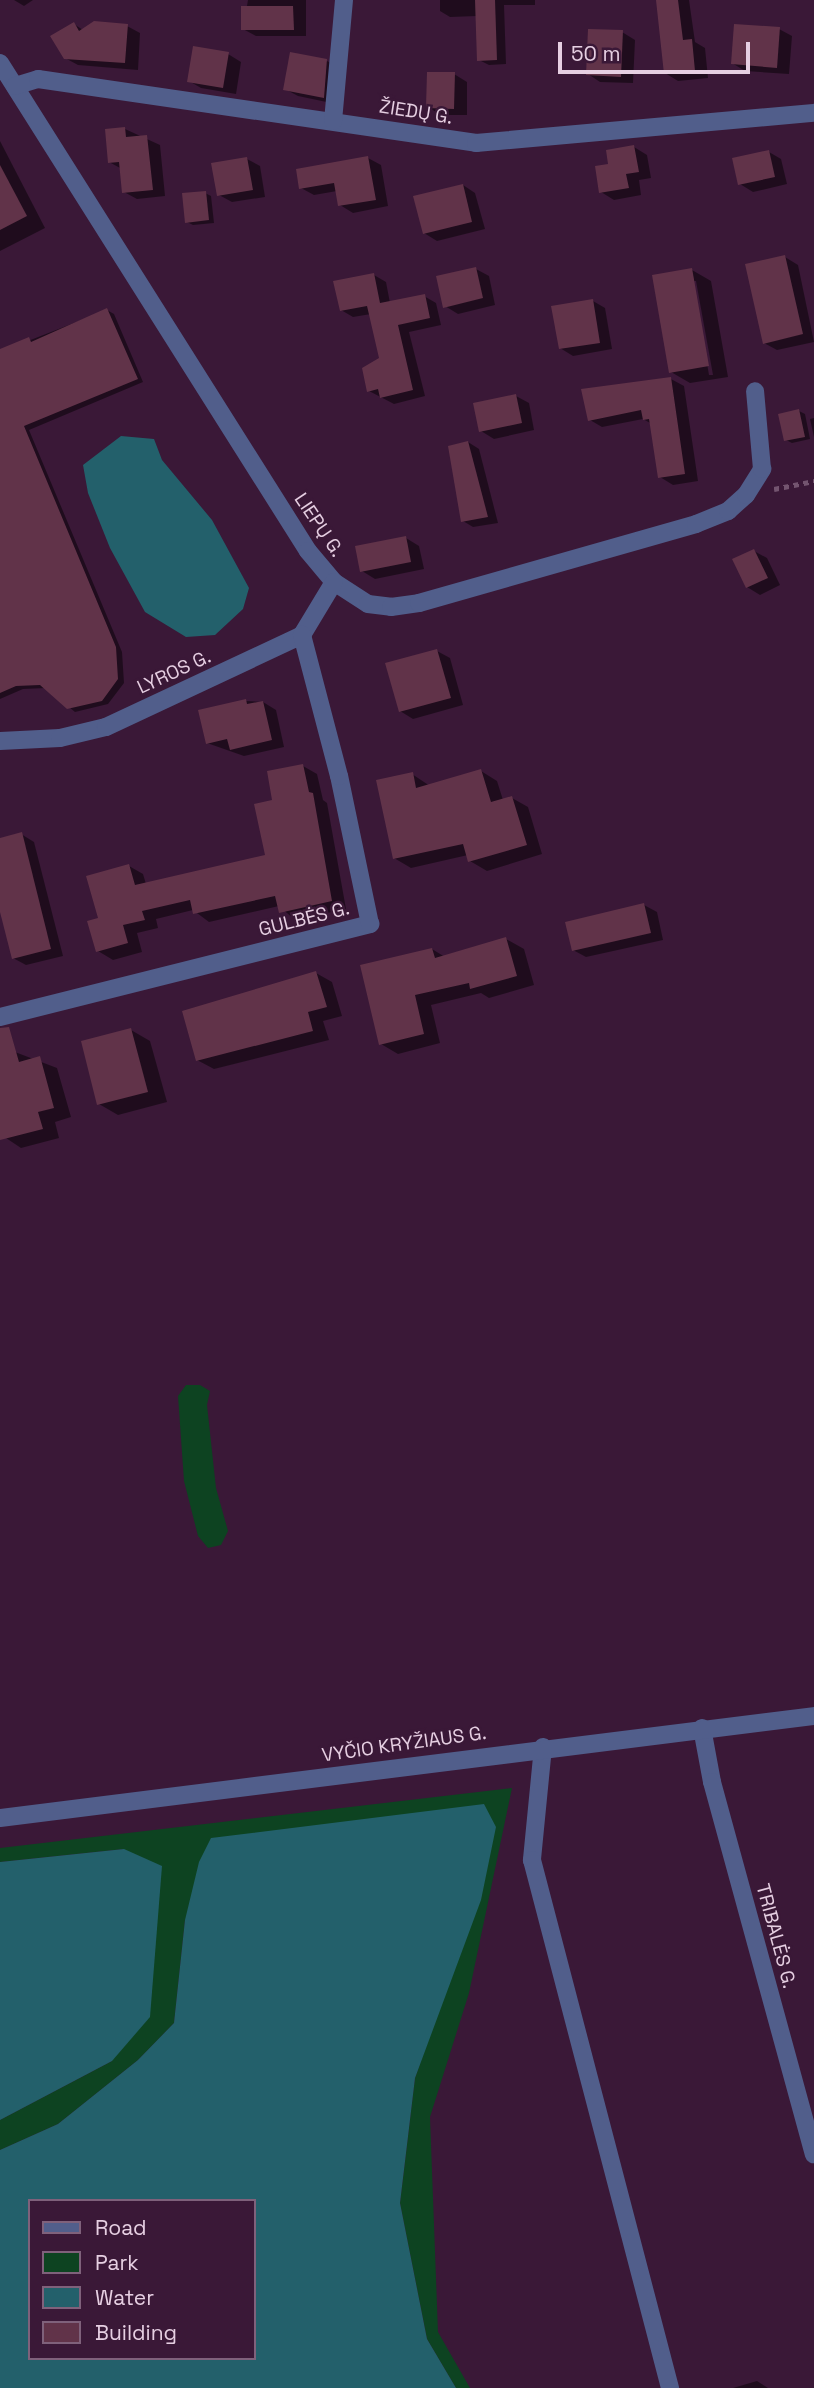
<!DOCTYPE html>
<meta charset="utf-8">
<style>
body{margin:0}
#map{position:relative;width:814px;height:2388px;overflow:hidden;background:#3a1837;font-family:"Space Grotesk",sans-serif}
div>[style]{position:absolute}
[style*='--x']{left:calc(var(--x)*1px);top:calc(var(--y)*1px);width:calc(var(--w)*1px);rotate:calc(var(--a)*1deg)}
.green>*{inset:0;background:#0d4321}
.water>*{inset:0;background:#23606b}
.shadow>*{inset:0;background:#0007}
.building>*{inset:0;background:#613349}
.path>*{height:4.5px;margin-top:-2.25px;transform-origin:0;background:repeating-linear-gradient(90deg,#73546f 0 5px,transparent 0 10px)}
.minor>*{height:18px;margin:-9px;padding:0 9px;transform-origin:9px;border-radius:9px;background:#515e8b}
.tertiary>*{height:18px;margin:-9px;padding:0 9px;transform-origin:9px;border-radius:9px;background:#515e8b}
span{translate:-50% -50%;white-space:nowrap;text-align:center;line-height:1.15;-webkit-text-stroke:5px #3a1837;paint-order:stroke}
.street-label{font-size:19px;color:#e6cfe2}
.legend{position:absolute;left:28px;top:2199px;width:228px;height:161px;box-sizing:border-box;background:#3a1837;border:2px solid #7f617b;margin:0;padding:9px 12px;list-style:none;font-size:21px;color:#e6cfe2}
.legend li{display:flex;align-items:center;gap:14px;height:35px}
.legend b{width:35px;border:2px solid #7f617b}
.scale{position:absolute;left:558px;top:42px;width:192px;height:32px;box-sizing:border-box;border:4px solid #e6cfe2;border-top:0;padding-left:9px;font-size:21px;line-height:24px;white-space:nowrap;color:#e6cfe2;-webkit-text-stroke:5px #3a1837;paint-order:stroke}
</style>
<div id="map">
<div class="green">
<i style="clip-path:polygon(186px 1385px,200px 1385px,210px 1391px,207px 1405px,216px 1488px,228px 1531px,221px 1545px,208px 1548px,198px 1536px,184px 1481px,178px 1396px)"></i>
<i style="clip-path:polygon(512px 1788px,469px 1993px,430px 2117px,438px 2332px,470px 2388px,456px 2388px,427px 2339px,400px 2203px,415px 2078px,446px 1989px,185px 1920px,174px 2023px,138px 2060px,58px 2124px,0 2150px,0 2120px,112px 2061px,124px 1849px,0 1862px,0 1848px)"></i>
</div>
<div class="water">
<i style="clip-path:polygon(121px 436px,154px 439px,162px 460px,212px 520px,249px 588px,243px 609px,215px 635px,186px 637px,145px 612px,110px 548px,88px 493px,83px 465px)"></i>
<i style="clip-path:polygon(evenodd,484px 1804px,496px 1827px,481px 1900px,415px 2078px,400px 2203px,427px 2339px,456px 2388px,0 2388px,0 2150px,58px 2124px,138px 2060px,174px 2023px,185px 1920px,199px 1862px,211px 1838px,484px 1804px,30px 2201px,254px 2201px,254px 2358px,30px 2358px,30px 2201px)"></i>
<i style="clip-path:polygon(124px 1849px,162px 1866px,150px 2017px,112px 2061px,0 2120px,0 1862px)"></i>
</div>
<div class="shadow">
<i style="clip-path:polygon(14px 0,33px 0,24px 6px)"></i>
<i style="clip-path:polygon(248px 0,306px 0,306px 36px,256px 36px,243px 29px)"></i>
<i style="clip-path:polygon(440px 0,535px 0,535px 5px,504px 5px,506px 64px,489px 65px,479px 60px,477px 16px,450px 17px,440px 11px)"></i>
<i style="clip-path:polygon(658px 0,689px 0,695px 42px,705px 48px,708px 78px,678px 81px,665px 73px)"></i>
<i style="clip-path:polygon(74px 24px,83px 30px,127px 26px,140px 33px,138px 70px,78px 65px,65px 58px)"></i>
<i style="clip-path:polygon(779px 29px,792px 36px,789px 74px,745px 71px,732px 63px)"></i>
<i style="clip-path:polygon(622px 32px,635px 40px,633px 83px,600px 82px,588px 74px)"></i>
<i style="clip-path:polygon(228px 54px,241px 62px,236px 94px,201px 88px,189px 81px)"></i>
<i style="clip-path:polygon(327px 61px,340px 68px,336px 104px,298px 96px,285px 89px)"></i>
<i style="clip-path:polygon(454px 74px,467px 82px,467px 115px,441px 115px,428px 107px)"></i>
<i style="clip-path:polygon(125px 129px,160px 145px,165px 196px,137px 199px,124px 192px,122px 169px,109px 162px)"></i>
<i style="clip-path:polygon(0 141px,45px 228px,0 251px)"></i>
<i style="clip-path:polygon(634px 147px,647px 155px,651px 178px,639px 180px,641px 195px,614px 200px,601px 192px,610px 165px)"></i>
<i style="clip-path:polygon(769px 152px,781px 159px,787px 184px,753px 192px,740px 184px)"></i>
<i style="clip-path:polygon(368px 158px,381px 165px,388px 206px,353px 213px,340px 205px,337px 191px,314px 195px,301px 188px)"></i>
<i style="clip-path:polygon(247px 159px,260px 166px,265px 197px,232px 202px,219px 195px)"></i>
<i style="clip-path:polygon(463px 185px,475px 193px,485px 229px,437px 241px,424px 233px)"></i>
<i style="clip-path:polygon(205px 193px,211px 196px,214px 223px,193px 225px,187px 222px)"></i>
<i style="clip-path:polygon(785px 257px,798px 265px,814px 342px,777px 350px,764px 343px)"></i>
<i style="clip-path:polygon(476px 269px,489px 276px,495px 305px,458px 314px,445px 306px)"></i>
<i style="clip-path:polygon(evenodd,692px 270px,711px 281px,728px 377px,690px 383px,671px 372px,692px 270px,693px 281px,696px 281px,713px 375px,709px 375px,693px 281px)"></i>
<i style="clip-path:polygon(374px 275px,386px 282px,390px 303px,424px 296px,436px 303px,441px 325px,409px 332px,425px 396px,394px 404px,369px 391px,381px 359px,371px 314px,353px 317px,341px 310px)"></i>
<i style="clip-path:polygon(593px 301px,605px 308px,612px 349px,573px 356px,560px 348px)"></i>
<i style="clip-path:polygon(107px 310px,114px 314px,143px 382px,29px 430px,122px 652px,124px 683px,108px 704px,75px 712px,46px 688px,23px 689px,0 699px,0 352px)"></i>
<i style="clip-path:polygon(671px 379px,684px 386px,698px 481px,673px 485px,660px 477px,652px 424px,643px 419px,602px 427px,590px 420px)"></i>
<i style="clip-path:polygon(516px 396px,529px 403px,534px 430px,494px 439px,481px 431px)"></i>
<i style="clip-path:polygon(799px 411px,805px 414px,810px 439px,792px 443px,786px 440px)"></i>
<i style="clip-path:polygon(814px 418px,814px 437px,810px 419px)"></i>
<i style="clip-path:polygon(468px 442px,479px 449px,498px 523px,473px 527px,463px 521px)"></i>
<i style="clip-path:polygon(406px 538px,419px 546px,424px 569px,375px 579px,362px 571px)"></i>
<i style="clip-path:polygon(754px 551px,767px 558px,780px 585px,760px 595px,747px 587px)"></i>
<i style="clip-path:polygon(437px 651px,450px 658px,463px 705px,413px 719px,400px 711px)"></i>
<i style="clip-path:polygon(246px 701px,263px 702px,276px 710px,284px 747px,244px 756px,207px 743px)"></i>
<i style="clip-path:polygon(303px 766px,317px 774px,323px 800px,327px 803px,346px 909px,295px 920px,279px 906px,209px 922px,193px 910px,156px 919px,158px 928px,137px 933px,142px 952px,113px 960px,98px 951px,100px 919px,129px 866px,143px 874px,146px 884px,267px 856px,274px 801px)"></i>
<i style="clip-path:polygon(481px 771px,497px 781px,503px 800px,512px 798px,528px 807px,542px 854px,487px 871px,470px 861px,468px 855px,411px 868px,394px 858px,412px 774px,430px 786px)"></i>
<i style="clip-path:polygon(21px 834px,34px 842px,63px 956px,26px 965px,13px 958px,0 905px,0 840px)"></i>
<i style="clip-path:polygon(644px 905px,657px 912px,663px 940px,586px 957px,573px 950px)"></i>
<i style="clip-path:polygon(506px 939px,524px 949px,534px 985px,489px 998px,481px 993px,431px 1005px,440px 1043px,398px 1054px,381px 1044px,432px 949px,445px 957px)"></i>
<i style="clip-path:polygon(316px 973px,332px 982px,342px 1016px,323px 1021px,329px 1040px,214px 1069px,197px 1060px)"></i>
<i style="clip-path:polygon(131px 1030px,150px 1041px,167px 1102px,118px 1115px,99px 1104px)"></i>
<i style="clip-path:polygon(15px 1052px,57px 1068px,71px 1117px,55px 1122px,59px 1138px,21px 1148px,0 1134px,0 1057px)"></i>
<i style="clip-path:polygon(757px 2381px,768px 2388px,733px 2388px)"></i>
</div>
<div class="building">
<i style="clip-path:polygon(475px 0,495px 0,497px 60px,477px 61px)"></i>
<i style="clip-path:polygon(656px 0,678px 0,683px 40px,692px 39px,695px 71px,664px 74px)"></i>
<i style="clip-path:polygon(241px 6px,293px 6px,294px 30px,241px 30px)"></i>
<i style="clip-path:polygon(94px 21px,128px 24px,125px 63px,64px 59px,50px 36px,74px 22px,79px 31px)"></i>
<i style="clip-path:polygon(734px 24px,780px 27px,777px 68px,731px 64px)"></i>
<i style="clip-path:polygon(588px 29px,623px 30px,621px 77px,586px 75px)"></i>
<i style="clip-path:polygon(193px 46px,229px 52px,223px 88px,187px 82px)"></i>
<i style="clip-path:polygon(290px 52px,327px 59px,324px 98px,283px 90px)"></i>
<i style="clip-path:polygon(427px 72px,455px 72px,454px 109px,426px 108px)"></i>
<i style="clip-path:polygon(125px 127px,126px 137px,147px 135px,153px 190px,122px 193px,119px 162px,108px 163px,105px 129px)"></i>
<i style="clip-path:polygon(634px 145px,639px 172px,626px 174px,629px 188px,599px 193px,595px 166px,608px 164px,606px 150px)"></i>
<i style="clip-path:polygon(769px 150px,775px 177px,738px 185px,732px 158px)"></i>
<i style="clip-path:polygon(368px 156px,376px 200px,338px 206px,334px 183px,299px 189px,296px 169px)"></i>
<i style="clip-path:polygon(247px 157px,253px 190px,217px 196px,211px 163px)"></i>
<i style="clip-path:polygon(0 165px,27px 216px,0 230px)"></i>
<i style="clip-path:polygon(463px 184px,472px 222px,423px 234px,413px 196px)"></i>
<i style="clip-path:polygon(206px 191px,209px 220px,185px 223px,182px 193px)"></i>
<i style="clip-path:polygon(785px 255px,803px 334px,763px 344px,745px 264px)"></i>
<i style="clip-path:polygon(476px 267px,483px 298px,443px 308px,436px 276px)"></i>
<i style="clip-path:polygon(692px 268px,709px 366px,669px 373px,652px 275px)"></i>
<i style="clip-path:polygon(374px 273px,380px 303px,425px 294px,430px 318px,398px 325px,413px 390px,380px 398px,378px 389px,367px 392px,362px 368px,379px 358px,367px 306px,340px 311px,333px 281px)"></i>
<i style="clip-path:polygon(593px 299px,600px 343px,559px 349px,551px 306px)"></i>
<i style="clip-path:polygon(107px 308px,138px 379px,24px 426px,116px 647px,118px 679px,102px 701px,67px 709px,40px 685px,16px 686px,0 693px,0 349px,29px 337px,31px 342px)"></i>
<i style="clip-path:polygon(671px 377px,685px 474px,658px 478px,649px 419px,643px 420px,641px 410px,588px 421px,581px 389px)"></i>
<i style="clip-path:polygon(516px 394px,522px 423px,479px 432px,473px 403px)"></i>
<i style="clip-path:polygon(799px 409px,805px 437px,784px 441px,778px 414px)"></i>
<i style="clip-path:polygon(468px 441px,488px 517px,461px 522px,448px 446px)"></i>
<i style="clip-path:polygon(406px 536px,411px 562px,360px 572px,355px 546px)"></i>
<i style="clip-path:polygon(754px 549px,768px 578px,746px 588px,732px 559px)"></i>
<i style="clip-path:polygon(437px 649px,451px 698px,399px 712px,385px 663px)"></i>
<i style="clip-path:polygon(246px 699px,247px 704px,263px 701px,272px 740px,230px 750px,227px 739px,206px 744px,198px 710px)"></i>
<i style="clip-path:polygon(303px 764px,309px 792px,313px 793px,332px 901px,279px 913px,275px 896px,193px 914px,190px 900px,142px 911px,145px 920px,123px 925px,128px 943px,96px 952px,87px 921px,98px 918px,86px 876px,129px 864px,135px 885px,265px 855px,254px 804px,272px 800px,267px 771px)"></i>
<i style="clip-path:polygon(481px 769px,491px 802px,512px 796px,527px 845px,468px 862px,463px 844px,393px 859px,376px 780px,413px 772px,416px 788px)"></i>
<i style="clip-path:polygon(22px 832px,51px 949px,12px 959px,0 912px,0 838px)"></i>
<i style="clip-path:polygon(644px 903px,651px 933px,572px 951px,565px 922px)"></i>
<i style="clip-path:polygon(506px 937px,517px 976px,470px 989px,469px 983px,415px 995px,424px 1034px,379px 1045px,360px 965px,432px 948px,435px 958px)"></i>
<i style="clip-path:polygon(316px 971px,327px 1007px,308px 1012px,313px 1031px,196px 1061px,182px 1011px)"></i>
<i style="clip-path:polygon(9px 1027px,19px 1062px,40px 1056px,54px 1108px,38px 1112px,43px 1129px,0 1140px,0 1028px)"></i>
<i style="clip-path:polygon(131px 1028px,148px 1092px,97px 1105px,81px 1041px)"></i>
</div>
<div class="path">
<i style="--x:774;--y:489;--w:41;--a:-11.3"></i>
</div>
<div class="minor">
<i style="--x:0;--y:63;--w:577;--a:57.74"></i>
<i style="--x:308;--y:551;--w:40;--a:50"></i>
<i style="--x:334;--y:582;--w:40;--a:32.9"></i>
<i style="--x:368;--y:604;--w:23;--a:7"></i>
<i style="--x:391;--y:607;--w:28;--a:-8"></i>
<i style="--x:419;--y:603;--w:288;--a:-15.9"></i>
<i style="--x:696;--y:524;--w:35;--a:-22"></i>
<i style="--x:728;--y:511;--w:24;--a:-42"></i>
<i style="--x:746;--y:495;--w:31;--a:-58"></i>
<i style="--x:762;--y:469;--w:78;--a:-95.1"></i>
<i style="--x:15;--y:86;--w:24;--a:-17"></i>
<i style="--x:38;--y:79;--w:443;--a:8.3"></i>
<i style="--x:476;--y:143;--w:339;--a:-5.1"></i>
<i style="--x:333;--y:121;--w:121;--a:-84.8"></i>
<i style="--x:0;--y:741;--w:60;--a:-2.9"></i>
<i style="--x:60;--y:738;--w:47;--a:-13.4"></i>
<i style="--x:106;--y:727;--w:217;--a:-25.1"></i>
<i style="--x:302;--y:635;--w:62;--a:-58.9"></i>
<i style="--x:0;--y:1017;--w:382;--a:-14.1"></i>
<i style="--x:370;--y:924;--w:151;--a:-101.8"></i>
<i style="--x:339;--y:776;--w:146;--a:-104.7"></i>
<i style="--x:702;--y:1728;--w:55;--a:79.5"></i>
<i style="--x:712;--y:1782;--w:386;--a:74.7"></i>
<i style="--x:543;--y:1747;--w:114;--a:95.6"></i>
<i style="--x:532;--y:1860;--w:546;--a:75.35"></i>
</div>
<div class="tertiary">
<i style="--x:0;--y:1818;--w:820;--a:-7.14"></i>
</div>
<div class="street-label">
<span style="left:416px;top:112px;rotate:9deg">ŽIEDŲ G.</span>
<span style="left:319px;top:525px;rotate:56deg">LIEPŲ G.</span>
<span style="left:174px;top:672px;rotate:-25deg">LYROS G.</span>
<span style="left:304px;top:919px;rotate:-14deg">GULBĖS G.</span>
<span style="left:404px;top:1744px;rotate:-8deg">VYČIO KRYŽIAUS G.</span>
<span style="left:776px;top:1936px;rotate:75deg">TRIBALĖS G.</span>
</div>
<ul class="legend">
<li><b style="height:9px;background:#515e8b"></b>Road</li>
<li><b style="height:19px;background:#0d4321"></b>Park</li>
<li><b style="height:19px;background:#23606b"></b>Water</li>
<li><b style="height:19px;background:#613349"></b>Building</li>
</ul>
<div class="scale">50 m</div>
</div>
